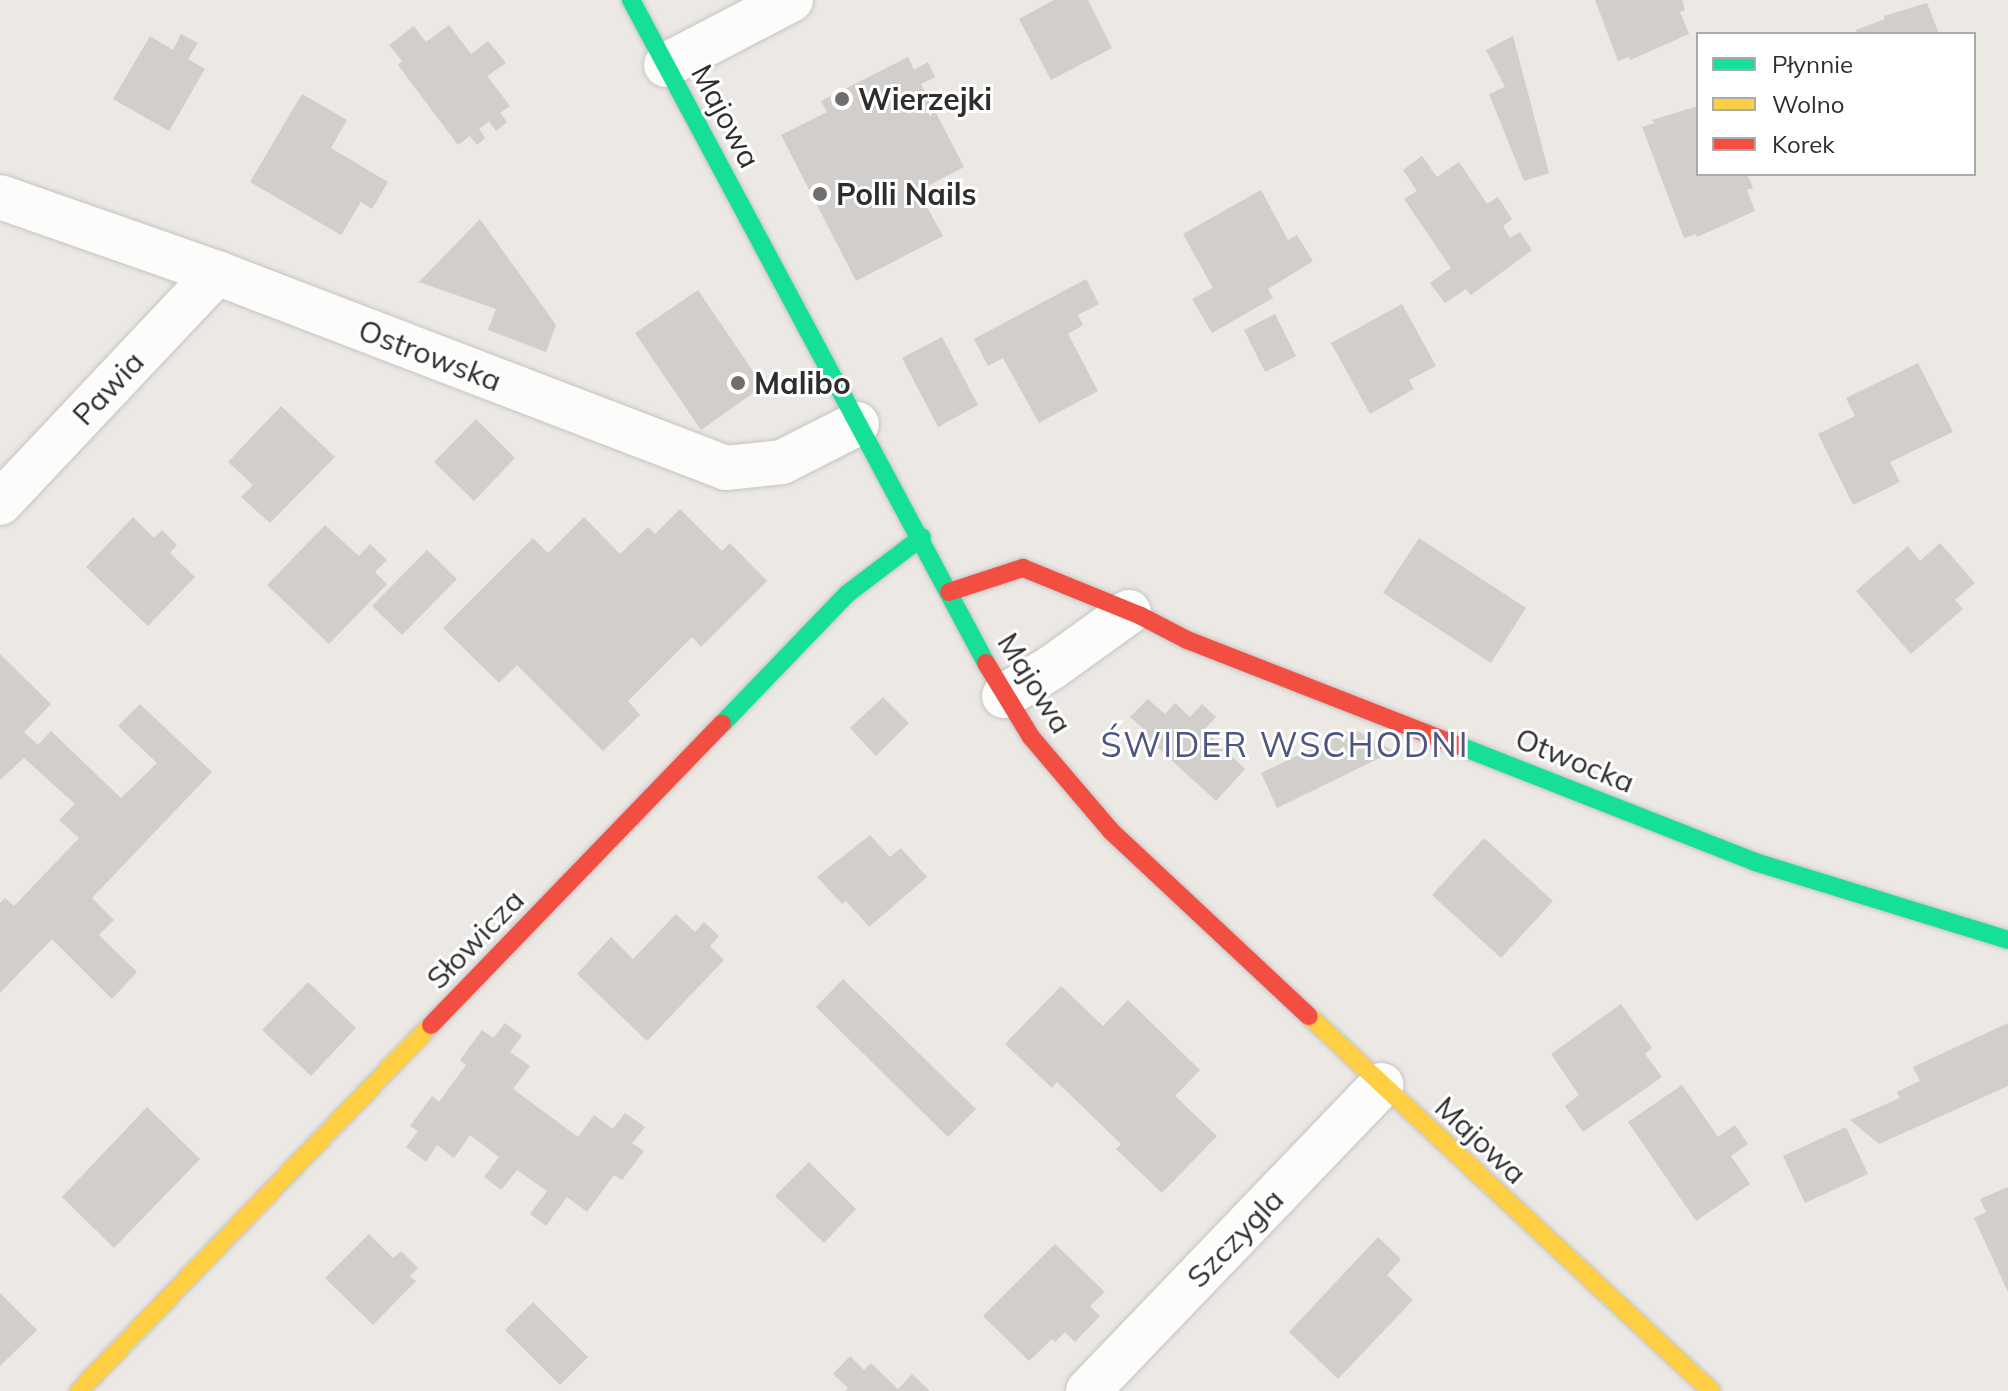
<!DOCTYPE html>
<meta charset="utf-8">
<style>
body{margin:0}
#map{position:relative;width:2008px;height:1391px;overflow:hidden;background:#ece8e4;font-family:Mulish,sans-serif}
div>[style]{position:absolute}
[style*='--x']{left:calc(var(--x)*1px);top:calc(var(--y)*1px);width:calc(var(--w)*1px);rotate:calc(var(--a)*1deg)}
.building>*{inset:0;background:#d1cecb}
.roads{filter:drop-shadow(0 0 2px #c5c4c5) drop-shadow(0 0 2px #c5c4c5)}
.street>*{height:44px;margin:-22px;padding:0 22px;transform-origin:22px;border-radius:22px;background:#fcfcfb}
.fast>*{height:18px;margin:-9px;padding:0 9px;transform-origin:9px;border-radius:9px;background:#16e098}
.slow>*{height:18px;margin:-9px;padding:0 9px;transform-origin:9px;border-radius:9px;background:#ffcf43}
.jam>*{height:18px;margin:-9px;padding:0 9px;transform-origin:9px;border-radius:9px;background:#f24e42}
.dots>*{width:22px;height:22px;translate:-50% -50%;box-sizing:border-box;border:4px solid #fff;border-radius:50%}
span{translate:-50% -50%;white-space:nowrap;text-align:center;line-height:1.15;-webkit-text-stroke:6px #fff;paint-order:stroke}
.poi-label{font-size:30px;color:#2e2e2e;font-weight:700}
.left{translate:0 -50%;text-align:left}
.street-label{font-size:30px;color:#2e2e2e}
.quarter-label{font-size:34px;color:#4d5680;letter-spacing:2px}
.legend{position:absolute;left:1696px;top:32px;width:280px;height:144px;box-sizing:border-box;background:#fff;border:2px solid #ababab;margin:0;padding:10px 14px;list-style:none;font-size:24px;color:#2e2e2e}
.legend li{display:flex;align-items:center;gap:16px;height:40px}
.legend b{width:40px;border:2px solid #ababab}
</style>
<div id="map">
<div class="building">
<i style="clip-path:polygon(1054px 0,1088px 0,1112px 48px,1051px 80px,1019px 19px)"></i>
<i style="clip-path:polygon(1595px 0,1682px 0,1685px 10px,1680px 12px,1689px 34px,1630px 60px,1629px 57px,1618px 61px)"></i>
<i style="clip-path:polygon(1927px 3px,1939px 34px,1858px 34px,1856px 30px,1885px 19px,1884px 16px)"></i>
<i style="clip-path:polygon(449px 25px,471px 54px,488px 41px,506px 63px,487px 76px,510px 106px,500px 113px,507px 122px,496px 131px,489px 121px,479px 129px,485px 138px,477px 145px,470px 136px,458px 145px,398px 65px,402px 61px,389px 45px,414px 26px,426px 42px)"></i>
<i style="clip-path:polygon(181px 34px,198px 43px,188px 59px,205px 69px,169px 131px,113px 99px,150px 36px,173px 50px)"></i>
<i style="clip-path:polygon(1513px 36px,1549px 173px,1524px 181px,1489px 94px,1505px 87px,1486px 50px)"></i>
<i style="clip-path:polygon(908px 57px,914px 70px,928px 62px,935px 77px,921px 84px,964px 167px,918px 191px,943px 236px,856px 281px,781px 135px,827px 112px,821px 101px)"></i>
<i style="clip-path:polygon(302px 94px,347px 120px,331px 148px,388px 182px,372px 209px,361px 202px,341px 235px,250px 182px)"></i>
<i style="clip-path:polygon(1698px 106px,1698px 174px,1747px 174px,1753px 188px,1747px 190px,1755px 211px,1697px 237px,1696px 234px,1684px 238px,1642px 127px,1654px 123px,1652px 120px)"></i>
<i style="clip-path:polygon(1422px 156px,1437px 177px,1459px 162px,1487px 204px,1498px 197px,1512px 219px,1503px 226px,1510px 238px,1520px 232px,1532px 250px,1471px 295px,1466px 289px,1445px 303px,1430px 283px,1451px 268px,1404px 199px,1417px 191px,1403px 170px)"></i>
<i style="clip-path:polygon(1261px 190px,1288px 240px,1297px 235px,1313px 261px,1268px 289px,1273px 298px,1212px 333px,1192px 299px,1213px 288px,1183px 234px)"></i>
<i style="clip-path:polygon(480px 219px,556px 325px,546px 352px,488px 330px,496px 309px,419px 282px)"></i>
<i style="clip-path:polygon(1086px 279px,1099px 304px,1078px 315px,1083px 325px,1068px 334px,1098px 391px,1039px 423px,1003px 358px,988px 366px,974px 339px)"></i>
<i style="clip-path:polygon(698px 290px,763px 386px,701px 430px,635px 333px)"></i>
<i style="clip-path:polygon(1402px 304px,1436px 366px,1409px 380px,1414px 389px,1370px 414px,1331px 343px)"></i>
<i style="clip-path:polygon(1275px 314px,1296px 356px,1265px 372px,1244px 330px)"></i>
<i style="clip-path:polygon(942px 337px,978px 405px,938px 427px,902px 358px)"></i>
<i style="clip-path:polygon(1918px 363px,1953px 432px,1890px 462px,1900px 482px,1853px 505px,1818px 434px,1855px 416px,1846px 398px)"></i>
<i style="clip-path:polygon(281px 406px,335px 457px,270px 523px,241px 497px,253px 485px,228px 462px)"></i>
<i style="clip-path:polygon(476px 419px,515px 458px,474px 501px,434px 462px)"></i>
<i style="clip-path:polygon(680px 509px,722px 551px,730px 543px,767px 581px,701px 647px,692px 637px,628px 701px,640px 715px,603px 751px,517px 665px,499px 683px,443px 628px,533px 538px,548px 553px,584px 517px,620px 554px,648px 527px,655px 534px)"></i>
<i style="clip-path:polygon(133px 517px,154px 538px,162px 530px,177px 545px,170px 553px,195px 577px,148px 626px,86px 567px)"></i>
<i style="clip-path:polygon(325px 525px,359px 556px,370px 544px,387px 560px,375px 572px,387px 584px,329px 644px,267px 585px)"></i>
<i style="clip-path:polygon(1419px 538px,1526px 608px,1491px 663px,1383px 593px)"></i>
<i style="clip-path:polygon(1940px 543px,1975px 583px,1955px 600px,1963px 609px,1911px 654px,1856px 591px,1908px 546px,1920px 561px)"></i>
<i style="clip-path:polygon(427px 550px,457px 579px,402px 635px,372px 606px)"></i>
<i style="clip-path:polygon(0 654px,51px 704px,24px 732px,38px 745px,51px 731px,121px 798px,157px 763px,118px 726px,140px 704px,212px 772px,92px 898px,114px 920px,99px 935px,137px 972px,112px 999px,52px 939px,0 993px,0 903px,5px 898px,14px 906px,79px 838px,59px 820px,75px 804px,24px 758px,0 780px)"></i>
<i style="clip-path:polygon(883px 697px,909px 723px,876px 756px,850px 728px)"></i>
<i style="clip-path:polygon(1148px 699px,1165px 714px,1175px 703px,1190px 717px,1202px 704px,1216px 717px,1204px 730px,1245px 769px,1216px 801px,1145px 736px,1148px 733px,1130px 717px)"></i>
<i style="clip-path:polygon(1353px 729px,1394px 751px,1277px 808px,1261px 773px)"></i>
<i style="clip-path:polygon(870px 835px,890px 857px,901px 848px,927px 877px,869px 927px,846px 901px,842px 904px,817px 877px)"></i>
<i style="clip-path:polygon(1484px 838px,1553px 901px,1501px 958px,1432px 895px)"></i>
<i style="clip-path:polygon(676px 914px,695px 932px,704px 922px,719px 936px,710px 946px,724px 960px,647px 1041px,577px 974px,611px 937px,633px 959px)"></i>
<i style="clip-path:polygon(843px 979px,976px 1109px,948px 1137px,816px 1007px)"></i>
<i style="clip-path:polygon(308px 982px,356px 1028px,311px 1076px,262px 1030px)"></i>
<i style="clip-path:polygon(1061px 986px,1103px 1026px,1128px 1000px,1200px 1070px,1175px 1096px,1217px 1136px,1162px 1193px,1116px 1149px,1121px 1144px,1057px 1082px,1052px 1088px,1005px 1044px)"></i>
<i style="clip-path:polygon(1621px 1004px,1652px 1048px,1645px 1054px,1662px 1077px,1583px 1132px,1565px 1106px,1579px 1095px,1551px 1054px)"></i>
<i style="clip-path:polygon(505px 1023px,522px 1036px,510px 1052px,530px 1066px,513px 1089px,532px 1103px,578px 1137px,594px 1115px,613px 1129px,625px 1113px,645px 1127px,632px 1143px,644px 1151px,622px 1180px,614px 1175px,587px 1212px,567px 1197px,546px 1226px,530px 1214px,547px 1191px,517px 1170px,501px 1190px,484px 1177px,499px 1157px,470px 1135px,454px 1158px,437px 1145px,426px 1162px,406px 1147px,418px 1131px,410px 1126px,432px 1096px,439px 1102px,466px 1065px,460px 1060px,482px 1030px,493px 1038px)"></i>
<i style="clip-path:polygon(2008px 1023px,2008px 1086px,1879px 1144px,1850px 1120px,1900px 1098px,1897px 1092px,1920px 1081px,1913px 1067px)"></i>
<i style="clip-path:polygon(1682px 1085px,1718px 1137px,1735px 1125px,1748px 1144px,1731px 1156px,1750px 1184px,1696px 1221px,1628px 1122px)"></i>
<i style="clip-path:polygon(147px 1107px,200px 1159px,114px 1248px,62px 1197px)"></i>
<i style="clip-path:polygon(1846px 1127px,1868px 1174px,1805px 1203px,1783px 1156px)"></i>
<i style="clip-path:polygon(809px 1162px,856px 1209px,824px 1243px,775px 1196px)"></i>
<i style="clip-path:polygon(2008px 1187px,2008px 1292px,1974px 1218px,1986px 1212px,1980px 1199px)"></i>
<i style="clip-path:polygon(369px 1234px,393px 1258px,401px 1251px,418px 1268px,410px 1276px,416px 1281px,373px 1325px,325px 1278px)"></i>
<i style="clip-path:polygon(1378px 1237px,1401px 1259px,1387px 1275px,1413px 1300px,1338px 1379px,1289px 1332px)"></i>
<i style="clip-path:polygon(1055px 1244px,1105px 1292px,1090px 1306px,1100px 1316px,1075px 1342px,1065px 1332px,1055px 1342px,1052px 1339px,1029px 1361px,983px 1316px)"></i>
<i style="clip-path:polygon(0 1293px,37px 1330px,0 1366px)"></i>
<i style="clip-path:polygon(533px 1302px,588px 1357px,560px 1385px,505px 1330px)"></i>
<i style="clip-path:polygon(850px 1356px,864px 1370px,871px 1363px,898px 1389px,912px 1374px,930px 1391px,845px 1391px,848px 1388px,833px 1374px)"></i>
</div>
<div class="roads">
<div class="street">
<i style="--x:666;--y:65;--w:141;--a:-27.5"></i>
<i style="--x:0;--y:197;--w:230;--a:19.3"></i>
<i style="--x:217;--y:273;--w:545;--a:20.96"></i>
<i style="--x:726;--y:468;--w:56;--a:-6.1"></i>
<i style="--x:782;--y:462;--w:84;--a:-26.9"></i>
<i style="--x:0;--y:503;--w:316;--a:-46.7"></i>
<i style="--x:1004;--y:696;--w:55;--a:-30.8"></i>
<i style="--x:1051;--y:668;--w:96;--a:-35.7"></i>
<i style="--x:1088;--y:1391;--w:424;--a:-46.2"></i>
</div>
<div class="fast">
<i style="--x:631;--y:0;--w:752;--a:61.83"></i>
<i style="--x:722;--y:724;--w:180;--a:-46.1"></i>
<i style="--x:847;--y:594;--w:94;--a:-37.2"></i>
<i style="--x:1457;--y:745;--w:320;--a:21.4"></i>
<i style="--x:1755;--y:862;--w:265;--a:17.1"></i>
</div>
<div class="slow">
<i style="--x:1309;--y:1016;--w:550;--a:43.01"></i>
<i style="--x:79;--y:1391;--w:508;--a:-46.12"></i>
</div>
<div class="jam">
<i style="--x:949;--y:592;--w:78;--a:-18"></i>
<i style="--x:1023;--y:568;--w:127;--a:22.1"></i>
<i style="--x:1141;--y:616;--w:52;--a:27.6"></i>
<i style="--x:1187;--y:640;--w:290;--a:21.3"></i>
<i style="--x:986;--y:663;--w:87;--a:58.7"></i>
<i style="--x:1031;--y:737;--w:123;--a:49.6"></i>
<i style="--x:1111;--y:831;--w:271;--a:43.1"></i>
<i style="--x:431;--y:1025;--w:419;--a:-46"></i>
</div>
</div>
<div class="dots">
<i style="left:842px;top:99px;background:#706f6e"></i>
<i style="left:820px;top:194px;background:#706f6e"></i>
<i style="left:738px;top:383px;background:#706f6e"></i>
</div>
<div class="poi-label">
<span class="left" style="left:858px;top:99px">Wierzejki</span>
<span class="left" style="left:836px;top:194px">Polli Nails</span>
<span class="left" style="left:754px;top:383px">Malibo</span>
</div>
<div class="street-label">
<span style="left:726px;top:116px;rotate:62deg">Majowa</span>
<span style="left:430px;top:355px;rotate:21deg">Ostrowska</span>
<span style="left:108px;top:388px;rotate:-47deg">Pawia</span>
<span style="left:1035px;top:683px;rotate:58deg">Majowa</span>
<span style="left:1575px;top:760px;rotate:22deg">Otwocka</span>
<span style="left:475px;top:939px;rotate:-46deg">Słowicza</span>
<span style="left:1481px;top:1140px;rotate:43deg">Majowa</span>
<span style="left:1235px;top:1238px;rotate:-46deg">Szczygla</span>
</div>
<div class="quarter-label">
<span style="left:1285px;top:745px">ŚWIDER WSCHODNI</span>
</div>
<ul class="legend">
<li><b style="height:10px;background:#16e098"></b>Płynnie</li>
<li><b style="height:10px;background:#ffcf43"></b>Wolno</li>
<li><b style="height:10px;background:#f24e42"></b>Korek</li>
</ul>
</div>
